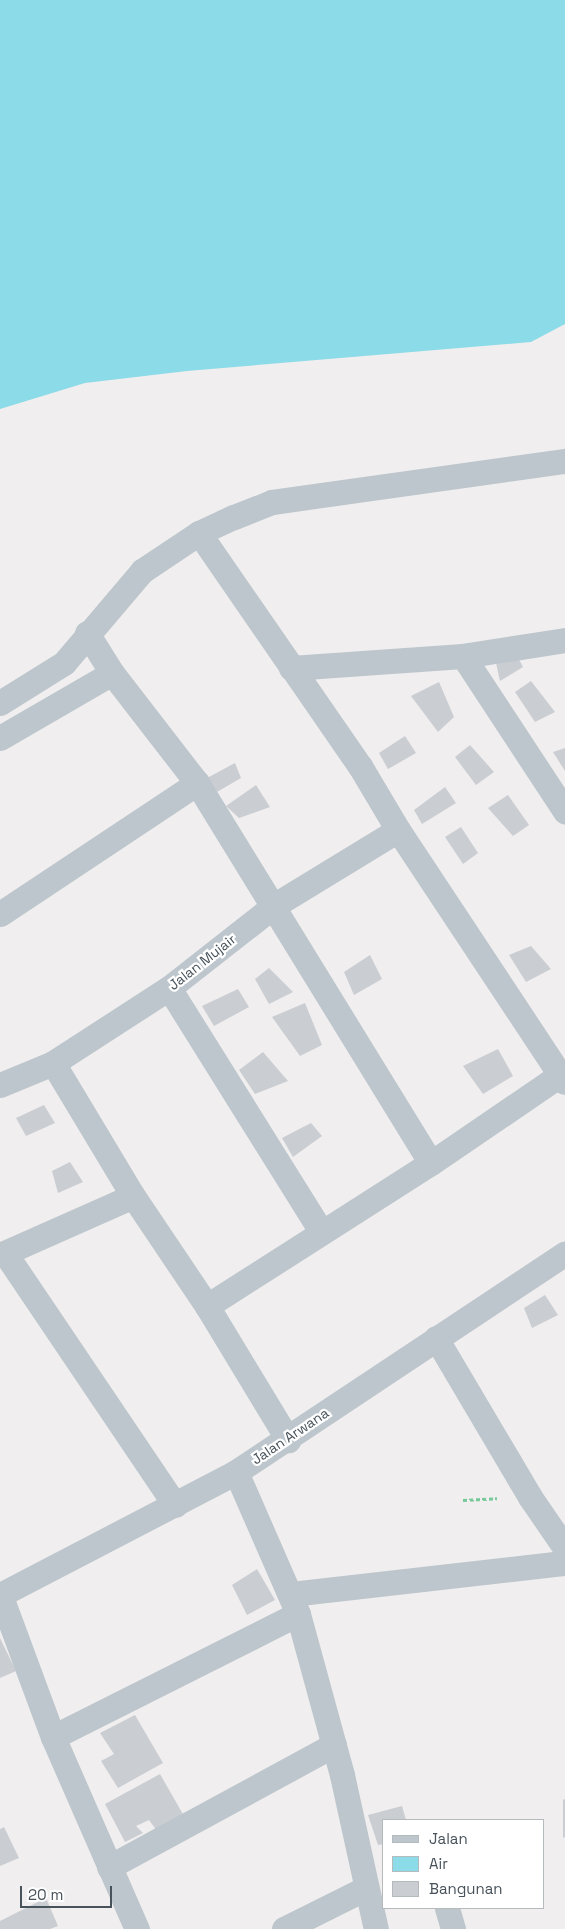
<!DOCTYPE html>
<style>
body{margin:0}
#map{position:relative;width:565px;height:1929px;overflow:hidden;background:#f0eeee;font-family:"Space Grotesk",sans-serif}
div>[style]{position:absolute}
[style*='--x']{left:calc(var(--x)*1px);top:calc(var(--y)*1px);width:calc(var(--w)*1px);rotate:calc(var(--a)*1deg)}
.water>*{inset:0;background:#8cdbe8}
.building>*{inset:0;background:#cacdd2}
.path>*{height:3px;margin-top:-1.5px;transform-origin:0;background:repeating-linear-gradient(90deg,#76c99b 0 4px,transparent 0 6.5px)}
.street>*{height:25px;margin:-12.5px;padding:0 12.5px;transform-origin:12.5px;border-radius:12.5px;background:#bcc6cc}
span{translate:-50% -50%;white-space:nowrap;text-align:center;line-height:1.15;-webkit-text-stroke:4.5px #fff;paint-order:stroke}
.street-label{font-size:14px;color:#47525a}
.legend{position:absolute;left:382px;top:1819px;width:162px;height:90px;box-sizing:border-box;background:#fff;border:1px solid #b5babd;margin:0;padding:6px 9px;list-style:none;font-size:15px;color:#47525a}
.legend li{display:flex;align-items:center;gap:10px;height:25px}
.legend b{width:25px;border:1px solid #b5babd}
.scale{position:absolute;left:20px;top:1886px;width:92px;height:22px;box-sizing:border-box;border:2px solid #47525a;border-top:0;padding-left:6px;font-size:15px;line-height:18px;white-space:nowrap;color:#47525a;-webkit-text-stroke:4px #fff;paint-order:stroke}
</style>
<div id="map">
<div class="water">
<i style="clip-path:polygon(0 0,565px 0,565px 324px,531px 342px,187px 371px,85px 383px,0 409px)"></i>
</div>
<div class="building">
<i style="clip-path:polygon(516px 654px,523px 667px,500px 681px,496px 663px)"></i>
<i style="clip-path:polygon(531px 681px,555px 712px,535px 722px,515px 692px)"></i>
<i style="clip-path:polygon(439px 682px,454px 717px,438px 732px,411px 696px)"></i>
<i style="clip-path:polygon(405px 736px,416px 753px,388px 769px,379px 753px)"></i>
<i style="clip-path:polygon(470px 745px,494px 772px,476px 785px,455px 757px)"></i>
<i style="clip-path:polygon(565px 748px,565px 771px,553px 752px)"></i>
<i style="clip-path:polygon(235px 763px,241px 778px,217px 792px,207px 778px)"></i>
<i style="clip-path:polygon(256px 785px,270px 807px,239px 818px,226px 806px)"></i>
<i style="clip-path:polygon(445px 787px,456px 803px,422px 824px,414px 810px)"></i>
<i style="clip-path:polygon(508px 795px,529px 825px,513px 836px,488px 808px)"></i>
<i style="clip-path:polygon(461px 827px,478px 853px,463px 864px,445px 837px)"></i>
<i style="clip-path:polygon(531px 946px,551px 969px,526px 982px,509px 955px)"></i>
<i style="clip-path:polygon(370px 955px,382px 979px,354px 995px,344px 972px)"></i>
<i style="clip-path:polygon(269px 968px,293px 992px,269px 1004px,255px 979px)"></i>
<i style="clip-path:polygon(238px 989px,249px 1007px,214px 1026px,202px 1006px)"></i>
<i style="clip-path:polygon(305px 1003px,322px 1045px,300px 1056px,272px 1017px)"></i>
<i style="clip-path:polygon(498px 1049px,513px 1076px,483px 1094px,463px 1066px)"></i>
<i style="clip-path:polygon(263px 1052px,288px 1081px,255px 1094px,239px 1070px)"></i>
<i style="clip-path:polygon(44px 1105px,55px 1123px,26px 1136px,16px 1118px)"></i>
<i style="clip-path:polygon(311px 1123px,322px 1136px,293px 1157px,282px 1138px)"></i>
<i style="clip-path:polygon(70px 1162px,83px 1182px,58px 1193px,52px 1171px)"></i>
<i style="clip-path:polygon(545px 1295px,558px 1315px,532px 1328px,524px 1308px)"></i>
<i style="clip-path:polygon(257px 1569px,275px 1600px,247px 1615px,232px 1585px)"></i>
<i style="clip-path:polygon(0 1638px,16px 1671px,0 1678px)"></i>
<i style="clip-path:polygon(135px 1715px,163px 1763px,118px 1788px,101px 1761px,114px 1754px,100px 1733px)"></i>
<i style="clip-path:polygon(160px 1774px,184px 1816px,157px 1831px,149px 1820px,136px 1826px,143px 1833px,125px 1842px,105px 1804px)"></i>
<i style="clip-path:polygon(565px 1799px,565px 1837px,563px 1838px,563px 1800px)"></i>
<i style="clip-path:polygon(402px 1806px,406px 1820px,384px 1820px,384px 1844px,378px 1845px,368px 1815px)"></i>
<i style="clip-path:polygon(4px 1827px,19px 1858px,0 1866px,0 1829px)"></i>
<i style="clip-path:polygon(46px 1898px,58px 1926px,50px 1929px,0 1929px,0 1921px)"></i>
</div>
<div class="path">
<i style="--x:463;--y:1500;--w:34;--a:-3"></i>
</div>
<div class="street">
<i style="--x:199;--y:533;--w:283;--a:55.4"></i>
<i style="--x:360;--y:766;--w:74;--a:59.3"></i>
<i style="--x:398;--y:830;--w:302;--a:56.5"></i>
<i style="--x:87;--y:633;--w:47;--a:58"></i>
<i style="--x:112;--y:673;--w:139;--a:52.3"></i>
<i style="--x:197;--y:783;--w:446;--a:58.4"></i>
<i style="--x:431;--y:1163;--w:156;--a:-34.3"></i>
<i style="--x:565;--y:640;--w:103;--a:171.1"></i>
<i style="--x:463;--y:656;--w:186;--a:56.7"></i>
<i style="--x:291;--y:668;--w:172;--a:-4"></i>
<i style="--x:0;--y:703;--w:75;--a:-32"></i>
<i style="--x:64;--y:663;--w:121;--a:-49.7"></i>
<i style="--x:142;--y:571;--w:69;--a:-33.7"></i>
<i style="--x:199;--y:533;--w:38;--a:-25"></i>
<i style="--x:234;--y:517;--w:41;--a:-21.5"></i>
<i style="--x:272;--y:502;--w:296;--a:-8"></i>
<i style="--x:0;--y:738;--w:129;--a:-30.1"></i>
<i style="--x:0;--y:914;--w:237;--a:-33.6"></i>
<i style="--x:169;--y:988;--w:287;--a:58"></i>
<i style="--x:53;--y:1063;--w:155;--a:59"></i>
<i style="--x:0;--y:1085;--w:57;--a:-22.5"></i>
<i style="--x:53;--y:1063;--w:138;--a:-32.9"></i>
<i style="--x:169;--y:988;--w:135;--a:-38.1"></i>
<i style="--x:275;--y:905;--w:144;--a:-31.4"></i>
<i style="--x:5;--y:1253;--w:304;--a:56"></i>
<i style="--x:0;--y:1255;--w:145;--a:-23.9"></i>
<i style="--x:133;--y:1196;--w:133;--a:56.1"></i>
<i style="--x:207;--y:1306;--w:157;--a:58.8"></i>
<i style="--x:207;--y:1306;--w:266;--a:-32.6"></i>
<i style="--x:436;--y:1338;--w:185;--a:59.4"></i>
<i style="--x:530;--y:1497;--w:62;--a:55.5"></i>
<i style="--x:236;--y:1472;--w:155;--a:66.4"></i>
<i style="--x:298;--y:1614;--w:167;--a:74.7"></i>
<i style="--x:342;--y:1775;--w:158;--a:77.6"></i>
<i style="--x:0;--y:1594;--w:153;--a:69.7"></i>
<i style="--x:53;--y:1737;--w:210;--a:66.4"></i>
<i style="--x:291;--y:1594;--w:276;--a:-6.5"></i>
<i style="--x:0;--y:1595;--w:266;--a:-27.5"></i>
<i style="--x:236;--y:1472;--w:395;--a:-33.6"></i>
<i style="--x:53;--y:1737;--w:274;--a:-26.7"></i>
<i style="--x:109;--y:1867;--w:256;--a:-28.5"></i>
<i style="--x:447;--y:1908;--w:22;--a:74"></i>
<i style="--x:284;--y:1929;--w:92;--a:-26.6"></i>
</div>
<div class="street-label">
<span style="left:202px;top:962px;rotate:-38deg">Jalan Mujair</span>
<span style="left:290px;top:1436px;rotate:-34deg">Jalan Arwana</span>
</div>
<ul class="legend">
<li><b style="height:6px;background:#bcc6cc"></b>Jalan</li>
<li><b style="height:14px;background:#8cdbe8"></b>Air</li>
<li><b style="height:14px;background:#cacdd2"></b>Bangunan</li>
</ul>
<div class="scale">20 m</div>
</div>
